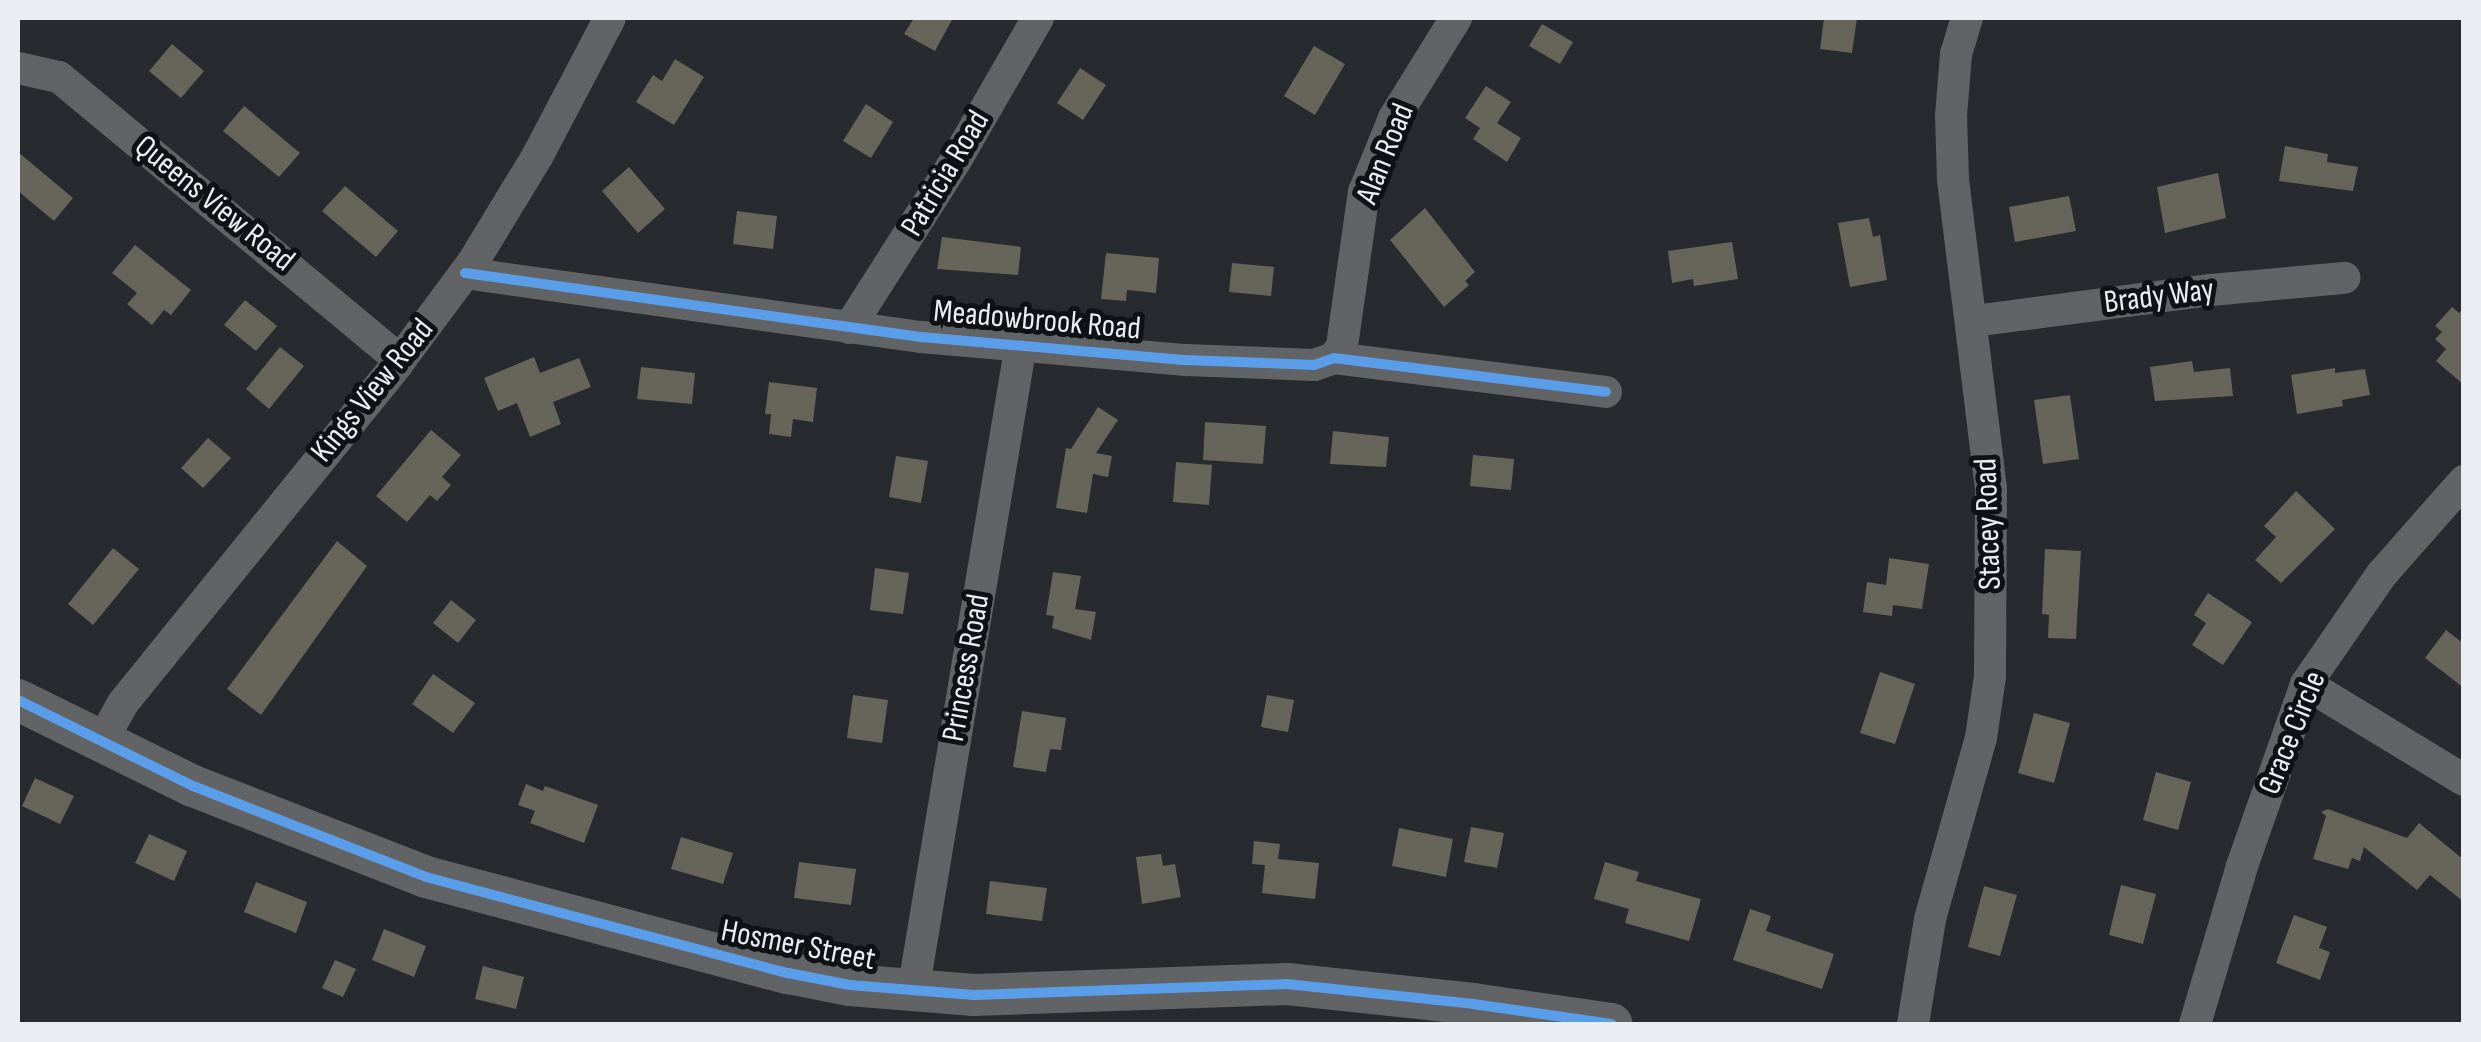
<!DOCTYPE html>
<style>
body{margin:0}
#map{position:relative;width:2481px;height:1042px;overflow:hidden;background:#272a2e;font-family:"Sofia Sans Condensed",sans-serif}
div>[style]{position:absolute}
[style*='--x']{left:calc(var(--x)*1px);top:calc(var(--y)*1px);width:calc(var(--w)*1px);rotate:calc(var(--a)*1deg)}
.building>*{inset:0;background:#676559}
.minor>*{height:32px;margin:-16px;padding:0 16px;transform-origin:16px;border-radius:16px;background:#626365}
.tertiary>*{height:42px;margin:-21px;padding:0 21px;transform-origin:21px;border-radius:21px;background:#626365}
.cycleway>*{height:10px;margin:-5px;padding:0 5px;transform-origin:5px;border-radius:5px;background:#5a9eea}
span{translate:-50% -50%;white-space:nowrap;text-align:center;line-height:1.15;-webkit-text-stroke:10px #0f1215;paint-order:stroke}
.street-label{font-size:32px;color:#eaeef3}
.frame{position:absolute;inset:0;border:20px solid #eaeef3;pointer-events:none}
</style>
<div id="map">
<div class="building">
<i style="clip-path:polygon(914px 18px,953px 18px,935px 51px,904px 34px)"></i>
<i style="clip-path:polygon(1824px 18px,1857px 18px,1852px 53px,1820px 49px)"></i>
<i style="clip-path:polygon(1542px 24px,1573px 42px,1560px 64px,1529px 46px)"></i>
<i style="clip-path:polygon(172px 44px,204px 71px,181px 98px,149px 71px)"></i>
<i style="clip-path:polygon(1314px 46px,1345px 64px,1315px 115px,1284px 96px)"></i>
<i style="clip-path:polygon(675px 59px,704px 77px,674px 125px,636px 102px,653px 75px,662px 81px)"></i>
<i style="clip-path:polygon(1080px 68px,1106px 85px,1083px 120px,1057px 103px)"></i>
<i style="clip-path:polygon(1486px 86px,1511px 102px,1497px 123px,1521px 138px,1507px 162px,1473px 139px,1480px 128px,1465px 118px)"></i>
<i style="clip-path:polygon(866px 104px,893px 122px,871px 158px,843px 141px)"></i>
<i style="clip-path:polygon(244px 106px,300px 153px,279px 177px,223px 131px)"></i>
<i style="clip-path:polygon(2285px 146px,2328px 154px,2327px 162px,2358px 167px,2353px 191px,2279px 181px)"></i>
<i style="clip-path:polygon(18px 152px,73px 198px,54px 221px,18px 191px)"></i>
<i style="clip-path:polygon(629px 167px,665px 209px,638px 233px,602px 191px)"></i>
<i style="clip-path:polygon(2218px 173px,2226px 218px,2165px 233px,2157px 187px)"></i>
<i style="clip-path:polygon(345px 186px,398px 231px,376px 257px,322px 211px)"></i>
<i style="clip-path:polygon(2069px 196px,2076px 231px,2015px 242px,2009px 207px)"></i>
<i style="clip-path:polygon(1425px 208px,1475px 272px,1465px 281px,1469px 285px,1444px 307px,1390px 240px)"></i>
<i style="clip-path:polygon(737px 211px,777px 216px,773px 249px,733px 244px)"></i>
<i style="clip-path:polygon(1869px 218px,1873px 237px,1880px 235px,1887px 280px,1850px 287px,1838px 223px)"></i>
<i style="clip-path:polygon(942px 237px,1021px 247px,1018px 275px,937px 269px)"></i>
<i style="clip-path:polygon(1732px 242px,1738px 279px,1694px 286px,1693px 279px,1672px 283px,1668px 251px)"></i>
<i style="clip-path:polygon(135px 245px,191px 290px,171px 315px,164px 310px,152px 325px,127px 304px,137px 293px,112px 273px)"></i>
<i style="clip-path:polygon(1106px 253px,1159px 258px,1156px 293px,1127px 290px,1126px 301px,1101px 299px)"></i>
<i style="clip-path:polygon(1232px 263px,1274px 267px,1271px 296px,1229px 292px)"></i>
<i style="clip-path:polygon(245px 300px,277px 326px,256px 351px,224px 325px)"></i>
<i style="clip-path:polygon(2452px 307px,2459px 313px,2464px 308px,2464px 385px,2436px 361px,2446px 349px,2435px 339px,2442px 332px,2435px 326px)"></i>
<i style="clip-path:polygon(280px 347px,304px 366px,269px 409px,246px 389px)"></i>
<i style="clip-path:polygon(534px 357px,540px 373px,579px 358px,591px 387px,553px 402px,561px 424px,530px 437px,517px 403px,498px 411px,484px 378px)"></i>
<i style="clip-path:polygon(2192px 361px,2194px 372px,2230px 368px,2233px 396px,2155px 401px,2150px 367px)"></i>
<i style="clip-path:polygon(641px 367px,695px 373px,692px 404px,637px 399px)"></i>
<i style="clip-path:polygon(2335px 368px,2335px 373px,2365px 369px,2370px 395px,2342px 400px,2343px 406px,2297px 414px,2291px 375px)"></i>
<i style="clip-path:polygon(769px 382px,817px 388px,813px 422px,793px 419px,791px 437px,769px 434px,771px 414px,765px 414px)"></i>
<i style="clip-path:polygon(2070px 395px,2079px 459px,2043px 464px,2034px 400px)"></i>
<i style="clip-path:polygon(1098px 407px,1118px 420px,1096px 453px,1112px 456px,1108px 477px,1093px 474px,1087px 513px,1056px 508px,1066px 448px,1071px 449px)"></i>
<i style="clip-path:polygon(1205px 422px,1266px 426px,1263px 464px,1203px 460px)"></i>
<i style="clip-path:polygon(431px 430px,461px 455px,442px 477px,451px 485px,437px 501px,430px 495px,407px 522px,376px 496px)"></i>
<i style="clip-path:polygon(1333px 431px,1389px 437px,1386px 467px,1330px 464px)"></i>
<i style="clip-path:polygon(208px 438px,231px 458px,203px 488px,181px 468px)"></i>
<i style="clip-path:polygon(1473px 455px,1514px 459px,1511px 490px,1470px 486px)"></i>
<i style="clip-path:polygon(896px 456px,928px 461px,921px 503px,889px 497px)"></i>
<i style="clip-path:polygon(1176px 462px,1212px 465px,1209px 505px,1173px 502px)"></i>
<i style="clip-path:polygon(2296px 491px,2335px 529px,2281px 583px,2255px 560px,2276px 537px,2264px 526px)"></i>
<i style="clip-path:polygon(337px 541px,367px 566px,261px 715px,227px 689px)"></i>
<i style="clip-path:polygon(113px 548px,139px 569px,93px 625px,68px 604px)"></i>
<i style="clip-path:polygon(2045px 549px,2081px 551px,2076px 639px,2048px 638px,2049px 615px,2042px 614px)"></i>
<i style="clip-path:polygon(1889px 558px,1929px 564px,1922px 609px,1893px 605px,1892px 616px,1863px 612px,1867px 582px,1886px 585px)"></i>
<i style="clip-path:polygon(875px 568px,909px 573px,903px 614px,870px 610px)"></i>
<i style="clip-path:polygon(1053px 572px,1081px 576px,1075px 609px,1096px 612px,1091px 640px,1052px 628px,1054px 616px,1046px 615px)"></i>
<i style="clip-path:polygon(2208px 593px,2252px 622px,2223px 665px,2192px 645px,2206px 623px,2194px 615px)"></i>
<i style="clip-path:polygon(451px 600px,476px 620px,458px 643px,433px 623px)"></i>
<i style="clip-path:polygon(2446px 630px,2464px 644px,2464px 688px,2425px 658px)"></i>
<i style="clip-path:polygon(1880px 672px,1915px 684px,1895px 744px,1860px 733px)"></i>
<i style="clip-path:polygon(433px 674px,475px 703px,453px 733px,412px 704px)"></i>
<i style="clip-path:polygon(853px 695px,888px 700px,882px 743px,847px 738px)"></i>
<i style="clip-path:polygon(1267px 695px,1294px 700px,1288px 732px,1261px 727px)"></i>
<i style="clip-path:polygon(1022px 711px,1066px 718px,1061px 750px,1050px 749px,1046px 772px,1013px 767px)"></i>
<i style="clip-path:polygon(2034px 713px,2070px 723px,2054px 783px,2018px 773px)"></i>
<i style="clip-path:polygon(2156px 772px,2191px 782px,2178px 830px,2143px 820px)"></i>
<i style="clip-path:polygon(35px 778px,74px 796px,60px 824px,22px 806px)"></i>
<i style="clip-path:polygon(526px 784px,543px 791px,545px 786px,598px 805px,584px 843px,530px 823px,535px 811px,518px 805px)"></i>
<i style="clip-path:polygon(2328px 809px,2407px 838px,2419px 823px,2464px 860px,2464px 902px,2430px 875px,2417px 890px,2364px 847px,2360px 861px,2352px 858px,2348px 869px,2313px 859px,2326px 816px,2321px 812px)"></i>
<i style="clip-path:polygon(1471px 827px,1504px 833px,1497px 868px,1464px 862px)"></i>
<i style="clip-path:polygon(1399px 828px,1453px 839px,1446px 877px,1392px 866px)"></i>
<i style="clip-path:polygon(149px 834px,187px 851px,174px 881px,135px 863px)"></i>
<i style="clip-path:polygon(681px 837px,733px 853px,723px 884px,671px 869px)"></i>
<i style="clip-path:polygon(1254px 841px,1280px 844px,1278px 859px,1319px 863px,1315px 899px,1262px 893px,1265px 865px,1252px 864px)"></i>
<i style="clip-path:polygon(1161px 854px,1163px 866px,1175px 864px,1181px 897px,1142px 904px,1136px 857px)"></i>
<i style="clip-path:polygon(799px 862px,856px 869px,851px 905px,794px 898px)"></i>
<i style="clip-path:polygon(1605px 862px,1639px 872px,1636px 881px,1701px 899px,1689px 941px,1625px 923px,1629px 909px,1594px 899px)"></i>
<i style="clip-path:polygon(990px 881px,1047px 888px,1042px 921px,986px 914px)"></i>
<i style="clip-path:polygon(256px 882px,307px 902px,296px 933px,244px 912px)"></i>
<i style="clip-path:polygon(2121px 885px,2156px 894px,2143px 944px,2109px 935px)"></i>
<i style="clip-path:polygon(1984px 886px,2017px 895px,2000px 956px,1968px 947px)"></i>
<i style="clip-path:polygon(1750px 909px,1771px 916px,1766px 931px,1834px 954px,1822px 989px,1733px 960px)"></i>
<i style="clip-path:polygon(2294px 915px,2327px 927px,2319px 948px,2330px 952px,2320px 980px,2276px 963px)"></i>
<i style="clip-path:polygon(384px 929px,426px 946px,414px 977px,372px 960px)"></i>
<i style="clip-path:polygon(335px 960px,356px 969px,343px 997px,322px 988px)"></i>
<i style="clip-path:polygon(483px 966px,524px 977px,516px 1009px,475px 999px)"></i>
</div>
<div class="minor">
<i style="--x:18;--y:68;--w:42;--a:12.4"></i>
<i style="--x:59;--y:77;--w:443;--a:39.7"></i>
<i style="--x:465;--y:273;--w:460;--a:8"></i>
<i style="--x:921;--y:337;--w:266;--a:5"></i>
<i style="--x:1186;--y:360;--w:128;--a:2.2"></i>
<i style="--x:1314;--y:365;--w:21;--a:-19"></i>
<i style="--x:1334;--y:358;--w:274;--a:7.1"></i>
<i style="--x:1974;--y:321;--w:239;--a:-7.5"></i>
<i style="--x:2211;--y:290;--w:134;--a:-5.2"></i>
<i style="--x:849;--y:328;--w:199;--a:-57.5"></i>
<i style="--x:956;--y:160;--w:164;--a:-60"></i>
<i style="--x:1334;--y:358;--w:14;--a:-56"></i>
<i style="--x:1342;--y:346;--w:156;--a:-81.9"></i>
<i style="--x:1364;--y:192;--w:80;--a:-67.9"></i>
<i style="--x:1394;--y:118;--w:118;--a:-58.2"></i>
<i style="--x:2306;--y:684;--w:185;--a:31.3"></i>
<i style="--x:102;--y:741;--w:43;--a:-61.1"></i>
<i style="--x:123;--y:703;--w:437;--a:-51"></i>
<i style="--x:398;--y:363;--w:126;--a:-53.4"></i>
<i style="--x:473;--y:262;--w:125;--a:-58.7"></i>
<i style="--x:538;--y:155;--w:155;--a:-62.3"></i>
<i style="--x:913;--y:992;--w:657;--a:-80.54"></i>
<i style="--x:1913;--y:1024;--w:106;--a:-80.8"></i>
<i style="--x:1930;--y:919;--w:188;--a:-74.3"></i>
<i style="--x:1981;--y:738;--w:63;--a:-81.7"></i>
<i style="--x:1990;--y:676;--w:187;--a:-89.7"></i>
<i style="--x:1991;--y:489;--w:312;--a:-97"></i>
<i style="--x:1953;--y:179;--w:63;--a:-91.8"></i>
<i style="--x:1951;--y:116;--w:62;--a:-85.4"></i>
<i style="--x:1956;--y:54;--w:38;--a:-73"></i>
<i style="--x:2195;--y:1024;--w:165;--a:-73.4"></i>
<i style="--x:2242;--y:866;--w:193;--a:-70.6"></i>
<i style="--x:2306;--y:684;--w:134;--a:-55.4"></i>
<i style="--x:2382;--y:574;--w:124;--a:-48.6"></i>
</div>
<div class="tertiary">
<i style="--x:18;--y:700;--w:195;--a:26.2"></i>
<i style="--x:193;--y:786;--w:250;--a:21.3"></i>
<i style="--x:426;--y:877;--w:375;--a:14.9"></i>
<i style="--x:788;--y:973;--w:63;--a:11"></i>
<i style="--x:850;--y:985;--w:124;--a:4.6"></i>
<i style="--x:974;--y:995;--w:313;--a:-2"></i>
<i style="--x:1287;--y:984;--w:187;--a:6.1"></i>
<i style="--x:1473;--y:1004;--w:140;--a:8.2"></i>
</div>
<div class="cycleway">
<i style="--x:465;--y:273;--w:460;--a:8"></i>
<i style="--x:921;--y:337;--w:266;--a:5"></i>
<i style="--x:1186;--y:360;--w:128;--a:2.2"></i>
<i style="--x:1314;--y:365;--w:21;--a:-19"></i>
<i style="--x:1334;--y:358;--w:274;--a:7.1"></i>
<i style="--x:18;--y:700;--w:195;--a:26.2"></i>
<i style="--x:193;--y:786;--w:250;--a:21.3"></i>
<i style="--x:426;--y:877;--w:375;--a:14.9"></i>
<i style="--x:788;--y:973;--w:63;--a:11"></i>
<i style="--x:850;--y:985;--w:124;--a:4.6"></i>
<i style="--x:974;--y:995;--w:313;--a:-2"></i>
<i style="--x:1287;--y:984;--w:187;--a:6.1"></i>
<i style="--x:1473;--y:1004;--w:140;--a:8.2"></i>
</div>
<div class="street-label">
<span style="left:1386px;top:154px;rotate:-68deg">Alan Road</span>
<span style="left:946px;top:174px;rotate:-59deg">Patricia Road</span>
<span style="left:214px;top:204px;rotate:39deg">Queens View Road</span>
<span style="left:2159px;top:297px;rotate:-7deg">Brady Way</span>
<span style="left:1037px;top:321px;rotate:5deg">Meadowbrook Road</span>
<span style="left:373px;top:391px;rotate:-51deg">Kings View Road</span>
<span style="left:1989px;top:524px;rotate:-92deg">Stacey Road</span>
<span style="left:967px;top:668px;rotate:-80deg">Princess Road</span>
<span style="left:2293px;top:733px;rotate:-68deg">Grace Circle</span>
<span style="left:798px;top:946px;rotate:11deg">Hosmer Street</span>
</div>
<div class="frame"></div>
</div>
